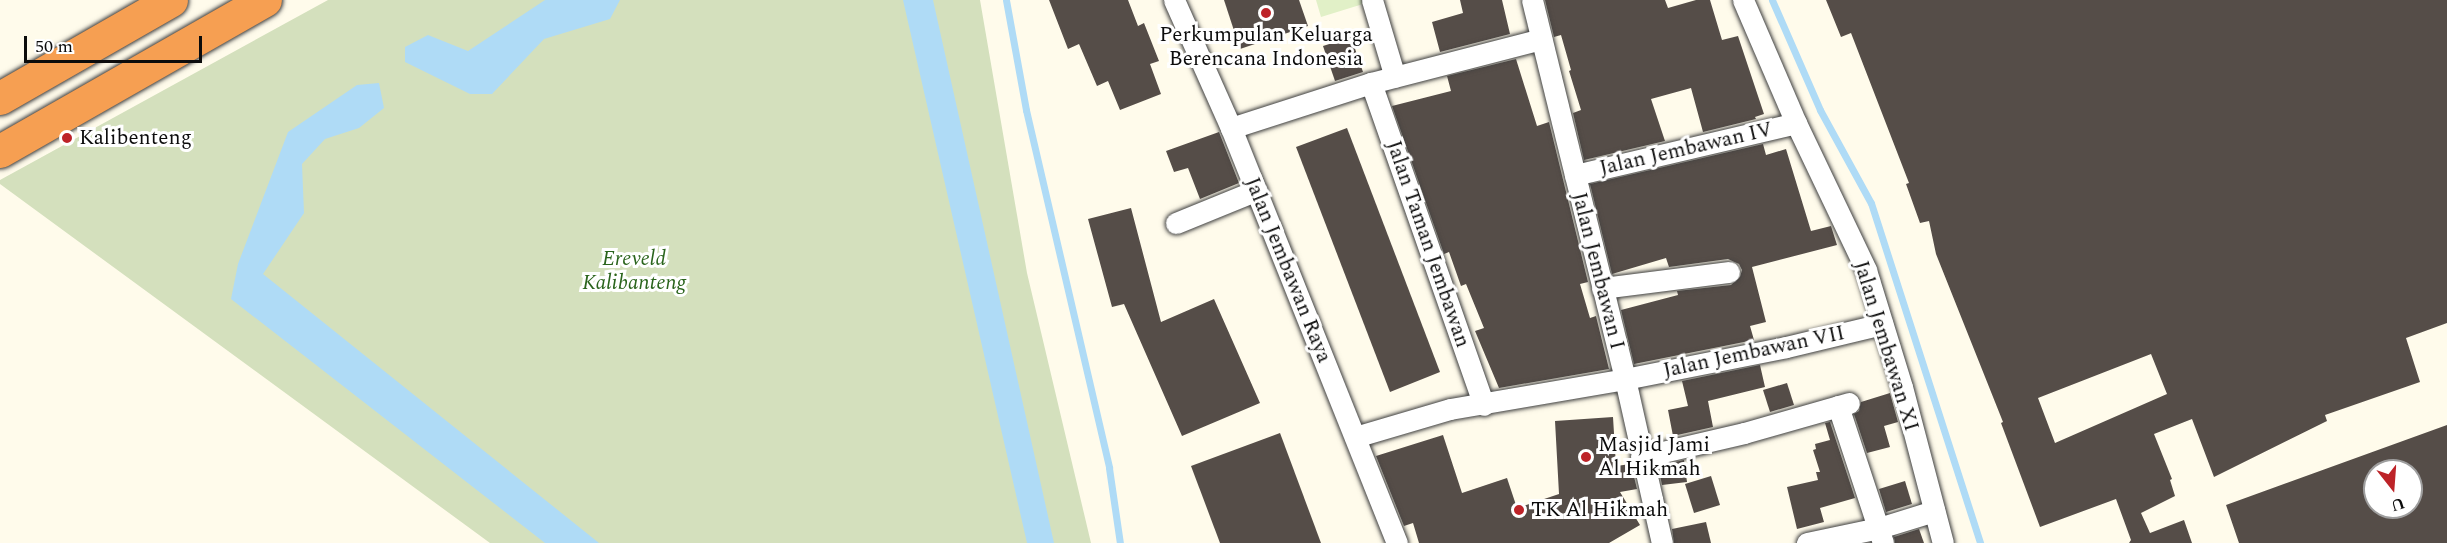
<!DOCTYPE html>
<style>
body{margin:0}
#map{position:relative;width:2447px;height:543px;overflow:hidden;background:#fffbeb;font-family:Spectral,serif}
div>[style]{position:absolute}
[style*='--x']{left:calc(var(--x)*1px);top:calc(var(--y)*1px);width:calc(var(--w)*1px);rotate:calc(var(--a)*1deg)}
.cemetery>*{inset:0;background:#d4e0bd}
.pitch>*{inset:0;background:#e1f0c7}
.water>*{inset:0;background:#afdbf6}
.stream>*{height:7px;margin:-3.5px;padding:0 3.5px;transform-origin:3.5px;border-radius:3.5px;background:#afdbf6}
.building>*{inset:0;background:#554d48}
.roads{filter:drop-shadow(0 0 2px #3f3f3f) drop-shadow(0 0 2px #3f3f3f)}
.street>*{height:21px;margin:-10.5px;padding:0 10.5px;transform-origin:10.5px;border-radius:10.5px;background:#fff}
.highway>*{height:33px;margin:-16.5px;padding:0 16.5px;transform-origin:16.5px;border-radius:16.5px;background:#f69f52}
.dots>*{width:16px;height:16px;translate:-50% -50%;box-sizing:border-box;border:3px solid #fff;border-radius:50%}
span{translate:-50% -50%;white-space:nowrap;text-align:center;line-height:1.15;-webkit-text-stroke:6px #fff;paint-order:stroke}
.poi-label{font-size:21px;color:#0c0c0c}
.left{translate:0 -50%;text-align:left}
.street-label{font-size:21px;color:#0c0c0c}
.park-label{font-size:21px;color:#2a641c;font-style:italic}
.north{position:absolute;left:2363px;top:459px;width:60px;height:60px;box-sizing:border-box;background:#fff;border:2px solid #9e9e9e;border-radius:50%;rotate:163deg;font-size:16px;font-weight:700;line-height:24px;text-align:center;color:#0c0c0c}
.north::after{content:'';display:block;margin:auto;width:21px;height:27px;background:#bd2328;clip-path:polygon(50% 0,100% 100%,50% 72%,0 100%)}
.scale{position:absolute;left:24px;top:36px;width:178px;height:27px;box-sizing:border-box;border:3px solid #0c0c0c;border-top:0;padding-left:8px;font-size:18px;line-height:21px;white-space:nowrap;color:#0c0c0c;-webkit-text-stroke:4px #fff;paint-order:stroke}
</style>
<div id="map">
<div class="cemetery">
<i style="clip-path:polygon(328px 0,980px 0,1027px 273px,1091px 543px,490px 543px,0 184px,0 180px)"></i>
</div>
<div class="pitch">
<i style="clip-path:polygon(1316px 0,1362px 0,1363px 4px,1321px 17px)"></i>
</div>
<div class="water">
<i style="clip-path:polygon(545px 0,620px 0,610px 19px,544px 39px,492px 94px,470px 94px,405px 62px,405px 47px,428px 35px,468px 51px)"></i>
<i style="clip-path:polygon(903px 0,933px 0,1054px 543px,1027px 543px)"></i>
<i style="clip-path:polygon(379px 83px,384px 108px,359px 128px,325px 139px,302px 164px,304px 213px,263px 274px,599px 543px,545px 543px,231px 299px,238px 264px,288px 132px,357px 85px)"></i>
</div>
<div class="stream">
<i style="--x:1006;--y:0;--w:112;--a:79.7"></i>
<i style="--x:1026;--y:110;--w:367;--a:76.9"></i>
<i style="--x:1109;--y:468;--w:76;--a:81.7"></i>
<i style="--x:1772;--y:0;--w:120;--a:66.4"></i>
<i style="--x:1820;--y:110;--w:106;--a:61.3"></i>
<i style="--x:1871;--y:203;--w:357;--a:72.2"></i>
</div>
<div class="building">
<i style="clip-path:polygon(1049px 0,1128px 0,1138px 26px,1144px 23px,1159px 61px,1150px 64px,1161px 94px,1120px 110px,1108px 81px,1097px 86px,1079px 44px,1068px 49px)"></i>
<i style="clip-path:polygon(1224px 0,1299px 0,1308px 26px,1240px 49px)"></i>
<i style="clip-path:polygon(1460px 0,1502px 0,1510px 34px,1440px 52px,1432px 22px,1463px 13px)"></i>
<i style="clip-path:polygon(1545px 0,1665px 0,1668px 8px,1696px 0,1710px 0,1722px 40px,1738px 36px,1764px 114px,1755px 117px,1756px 119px,1703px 132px,1691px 88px,1651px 99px,1665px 141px,1584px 160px,1573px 113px,1581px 110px,1569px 71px,1571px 70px,1561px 35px,1554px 37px)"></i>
<i style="clip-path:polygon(evenodd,1826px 0,2447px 0,2447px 323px,2406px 338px,2420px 382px,2325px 415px,2327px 421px,2214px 477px,2192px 419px,2154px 434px,2172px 479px,2170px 480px,2175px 496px,2141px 513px,2150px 533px,2184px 520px,2192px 543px,2129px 543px,2131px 540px,2116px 499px,2040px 527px,2001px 423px,2003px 422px,1936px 254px,1929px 221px,1920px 223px,1906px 184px,1909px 183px,1851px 33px,1841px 37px,1826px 0,2151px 354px,2167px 394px,2055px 443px,2038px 398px,2151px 354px)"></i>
<i style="clip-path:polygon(1351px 37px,1363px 72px,1335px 81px,1323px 46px)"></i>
<i style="clip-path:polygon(1516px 59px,1537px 126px,1549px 122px,1588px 282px,1580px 284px,1590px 318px,1596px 316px,1609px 369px,1499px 388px,1475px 331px,1484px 328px,1466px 284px,1461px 286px,1449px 252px,1444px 254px,1392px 106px,1451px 91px,1447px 76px)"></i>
<i style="clip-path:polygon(1347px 128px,1440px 372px,1390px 392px,1296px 147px)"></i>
<i style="clip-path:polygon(1219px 132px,1239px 183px,1200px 199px,1188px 168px,1174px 172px,1166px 151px)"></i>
<i style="clip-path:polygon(1763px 144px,1766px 155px,1786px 149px,1811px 231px,1831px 226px,1837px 245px,1752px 267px,1766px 322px,1750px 326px,1754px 340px,1634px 364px,1621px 310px,1678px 295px,1677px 291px,1731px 285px,1740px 277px,1742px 270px,1739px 264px,1728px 259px,1669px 267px,1666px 258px,1612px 274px,1590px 184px)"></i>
<i style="clip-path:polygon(1131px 208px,1161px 322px,1214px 299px,1260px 403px,1182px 436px,1124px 304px,1112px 307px,1088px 219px)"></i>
<i style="clip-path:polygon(1760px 365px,1765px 387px,1708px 401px,1713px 427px,1673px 436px,1668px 410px,1688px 406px,1682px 381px)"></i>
<i style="clip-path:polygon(1787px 383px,1794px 405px,1770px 412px,1763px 390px)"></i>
<i style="clip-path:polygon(1890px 393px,1898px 422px,1884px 426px,1890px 447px,1867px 453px,1854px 414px,1859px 411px,1861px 402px)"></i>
<i style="clip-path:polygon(1613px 417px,1616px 466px,1631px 464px,1637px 489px,1620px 492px,1640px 525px,1609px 543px,1419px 543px,1413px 523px,1404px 526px,1376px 456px,1443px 435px,1462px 493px,1507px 478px,1517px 508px,1559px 494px,1555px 421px)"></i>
<i style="clip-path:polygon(1830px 422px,1855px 498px,1820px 508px,1824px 522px,1797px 529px,1787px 487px,1818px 480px,1816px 472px,1820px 472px,1813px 450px,1816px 449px,1815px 444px,1830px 440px,1825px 423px)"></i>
<i style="clip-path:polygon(evenodd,2447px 425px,2447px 543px,2239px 543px,2226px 505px,2447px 425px,2375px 471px,2411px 471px,2411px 507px,2375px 507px,2375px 471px)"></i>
<i style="clip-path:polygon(1280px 433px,1321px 543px,1220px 543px,1191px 466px)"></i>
<i style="clip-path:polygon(1684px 460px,1687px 482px,1662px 485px,1658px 466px)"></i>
<i style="clip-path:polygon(1711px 476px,1720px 505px,1694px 513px,1685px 484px)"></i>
<i style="clip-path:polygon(1905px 481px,1912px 504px,1886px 512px,1879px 489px)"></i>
<i style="clip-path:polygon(1706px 522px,1711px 543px,1674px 543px,1672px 529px)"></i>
<i style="clip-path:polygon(1919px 529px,1924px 543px,1895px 543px,1894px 537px)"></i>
</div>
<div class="roads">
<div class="street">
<i style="--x:1174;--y:0;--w:140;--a:66"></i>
<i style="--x:1231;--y:128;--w:447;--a:68.2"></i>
<i style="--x:1372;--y:0;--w:80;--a:73.4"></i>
<i style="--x:1532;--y:0;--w:390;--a:76.2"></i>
<i style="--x:1625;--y:379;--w:168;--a:77.3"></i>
<i style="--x:1743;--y:0;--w:134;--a:66.7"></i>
<i style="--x:1796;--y:123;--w:163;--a:64.5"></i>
<i style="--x:1866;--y:270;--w:122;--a:72.9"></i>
<i style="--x:1902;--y:387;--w:161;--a:75.3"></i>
<i style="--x:1371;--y:83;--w:341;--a:70.7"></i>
<i style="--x:1231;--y:128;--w:147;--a:-17.8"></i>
<i style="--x:1371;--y:83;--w:176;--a:-14.5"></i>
<i style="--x:1575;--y:175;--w:227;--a:-13.2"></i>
<i style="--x:1176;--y:223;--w:87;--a:-22.2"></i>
<i style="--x:1602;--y:288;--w:128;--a:-7.2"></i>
<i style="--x:1838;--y:406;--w:144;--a:71.8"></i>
<i style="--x:1355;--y:437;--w:99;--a:-16.4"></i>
<i style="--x:1450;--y:409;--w:178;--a:-9.7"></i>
<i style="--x:1625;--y:379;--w:164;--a:-11.2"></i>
<i style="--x:1786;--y:347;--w:99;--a:-13.5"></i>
<i style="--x:1641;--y:457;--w:106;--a:-13.1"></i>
<i style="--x:1744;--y:433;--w:109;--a:-15.9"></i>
<i style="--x:1807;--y:543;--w:74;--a:-11.8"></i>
<i style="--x:1879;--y:528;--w:58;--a:-17.2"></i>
</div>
<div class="highway">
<i style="--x:0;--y:98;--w:197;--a:-29.8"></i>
<i style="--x:0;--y:151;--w:305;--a:-29.7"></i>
</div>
</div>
<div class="dots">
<i style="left:1266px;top:13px;background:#bd2328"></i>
<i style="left:67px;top:138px;background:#bd2328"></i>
<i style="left:1586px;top:457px;background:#bd2328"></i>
<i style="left:1519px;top:510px;background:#bd2328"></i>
</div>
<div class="poi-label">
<span style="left:1266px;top:47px">Perkumpulan Keluarga<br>Berencana Indonesia</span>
<span class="left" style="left:79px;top:138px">Kalibenteng</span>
<span class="left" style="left:1598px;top:457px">Masjid Jami<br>Al Hikmah</span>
<span class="left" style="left:1531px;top:510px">TK Al Hikmah</span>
</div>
<div class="street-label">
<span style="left:1686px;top:149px;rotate:-13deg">Jalan Jembawan IV</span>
<span style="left:1428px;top:244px;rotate:71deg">Jalan Taman Jembawan</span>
<span style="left:1288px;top:270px;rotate:68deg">Jalan Jembawan Raya</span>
<span style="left:1598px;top:271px;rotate:76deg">Jalan Jembawan I</span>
<span style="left:1886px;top:346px;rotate:73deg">Jalan Jembawan XI</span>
<span style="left:1754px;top:352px;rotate:-12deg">Jalan Jembawan VII</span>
</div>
<div class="park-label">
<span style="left:634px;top:271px">Ereveld<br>Kalibanteng</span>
</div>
<div class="north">U</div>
<div class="scale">50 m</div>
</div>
